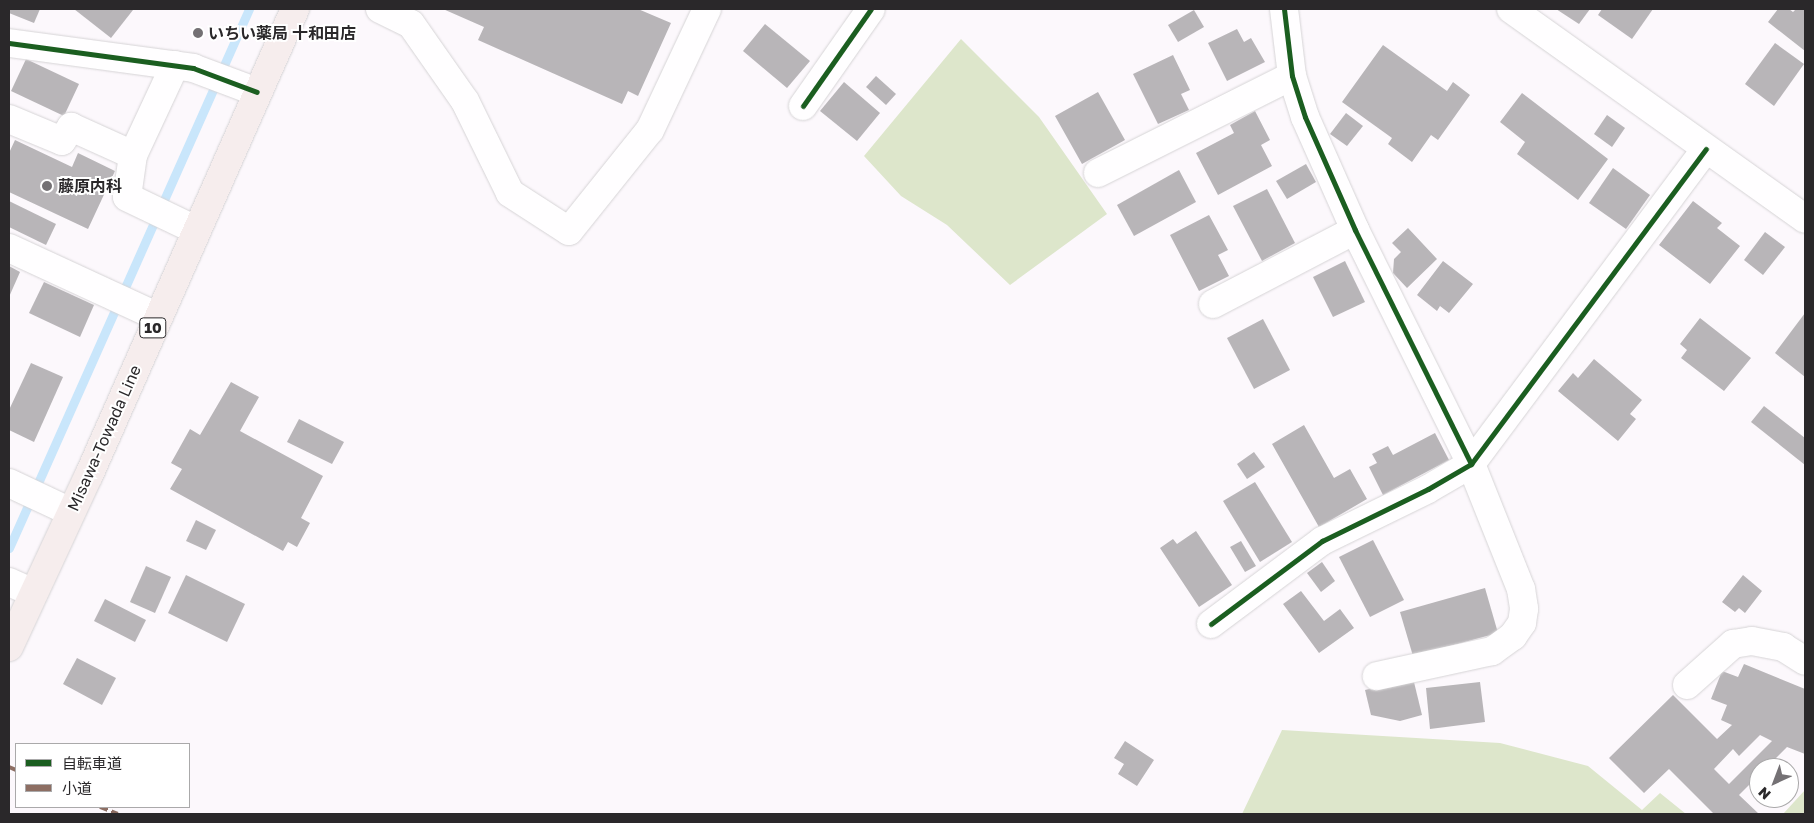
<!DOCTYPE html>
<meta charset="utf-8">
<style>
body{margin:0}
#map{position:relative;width:1814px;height:823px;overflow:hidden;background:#fcf8fc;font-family:"Golos Text","Noto Sans JP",sans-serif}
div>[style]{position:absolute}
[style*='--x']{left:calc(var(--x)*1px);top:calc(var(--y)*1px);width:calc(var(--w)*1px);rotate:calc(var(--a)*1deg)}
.green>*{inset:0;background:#dde6cb}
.stream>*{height:9px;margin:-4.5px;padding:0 4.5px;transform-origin:4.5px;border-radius:4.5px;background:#c9e6fb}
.building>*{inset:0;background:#b8b5b8}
.roads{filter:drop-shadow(0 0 1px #d6d4d6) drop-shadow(0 0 1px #d6d4d6)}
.minor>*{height:28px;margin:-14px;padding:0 14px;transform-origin:14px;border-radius:14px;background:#fffeff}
.major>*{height:28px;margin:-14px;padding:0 14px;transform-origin:14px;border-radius:14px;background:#f6eded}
.quiet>*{height:4px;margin-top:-2px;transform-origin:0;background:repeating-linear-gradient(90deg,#8d6e63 0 8px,transparent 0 12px)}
.cycleway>*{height:5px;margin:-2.5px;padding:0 2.5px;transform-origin:2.5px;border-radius:2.5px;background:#1b5e20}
.dots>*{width:14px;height:14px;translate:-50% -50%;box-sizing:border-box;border:2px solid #fff;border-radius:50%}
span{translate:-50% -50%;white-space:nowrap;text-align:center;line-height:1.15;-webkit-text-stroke:4px #fff;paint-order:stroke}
.shield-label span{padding:1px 4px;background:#fff;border:1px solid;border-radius:4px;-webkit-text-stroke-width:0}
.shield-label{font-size:15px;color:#2a282a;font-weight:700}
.poi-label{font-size:16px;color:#2a282a;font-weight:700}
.left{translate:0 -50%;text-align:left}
.street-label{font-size:16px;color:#2a282a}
.frame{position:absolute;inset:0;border:10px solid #2a282a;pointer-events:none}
.legend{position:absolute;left:15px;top:743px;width:175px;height:65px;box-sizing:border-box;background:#fff;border:1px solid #aaa9aa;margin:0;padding:6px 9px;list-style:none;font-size:15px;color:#2a282a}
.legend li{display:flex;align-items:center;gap:10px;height:25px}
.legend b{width:25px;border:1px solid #aaa9aa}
.north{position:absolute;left:1749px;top:758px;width:50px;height:50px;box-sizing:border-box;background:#fff;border:1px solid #aaa9aa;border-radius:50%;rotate:223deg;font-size:14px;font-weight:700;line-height:20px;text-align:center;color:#2a282a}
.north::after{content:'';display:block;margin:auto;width:18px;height:22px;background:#747174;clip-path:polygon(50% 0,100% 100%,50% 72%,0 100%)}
</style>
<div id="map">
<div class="green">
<i style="clip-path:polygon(961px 39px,1039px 117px,1107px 214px,1010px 285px,947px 225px,901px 196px,864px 156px)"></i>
<i style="clip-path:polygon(1282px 730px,1500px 743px,1588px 766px,1642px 810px,1660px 793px,1686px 814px,1242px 814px)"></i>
<i style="clip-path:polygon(1805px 790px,1805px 814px,1783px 814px)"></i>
</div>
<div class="stream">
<i style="--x:9;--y:548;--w:590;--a:-66"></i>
</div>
<div class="building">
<i style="clip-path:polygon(9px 9px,40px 9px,34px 23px,9px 13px)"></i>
<i style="clip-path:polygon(74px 9px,131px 9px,133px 10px,111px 38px)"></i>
<i style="clip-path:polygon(443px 9px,638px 9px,671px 23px,638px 96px,628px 91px,622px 104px,478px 40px,484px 27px)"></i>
<i style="clip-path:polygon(1556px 9px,1590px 9px,1579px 24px)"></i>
<i style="clip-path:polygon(1602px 9px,1653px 9px,1632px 39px,1598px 15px)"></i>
<i style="clip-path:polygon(1778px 9px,1789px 9px,1793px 12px,1796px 9px,1805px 9px,1805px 51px,1768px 22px)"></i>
<i style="clip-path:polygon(1194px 10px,1204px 27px,1178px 42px,1168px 25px)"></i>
<i style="clip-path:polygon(765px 24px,810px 61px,787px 88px,743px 51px)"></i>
<i style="clip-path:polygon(1237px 29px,1244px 42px,1251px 38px,1265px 62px,1227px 81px,1208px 43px)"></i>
<i style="clip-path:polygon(1775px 43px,1804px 64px,1774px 106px,1745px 84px)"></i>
<i style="clip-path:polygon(1383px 45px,1447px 91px,1453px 82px,1470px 95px,1438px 140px,1431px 135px,1412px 162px,1388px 144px,1392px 138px,1342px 102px)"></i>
<i style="clip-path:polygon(1173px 55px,1190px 90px,1181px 94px,1189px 110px,1158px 124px,1133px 74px)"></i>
<i style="clip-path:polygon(26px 59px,79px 84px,64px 116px,11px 91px)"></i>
<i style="clip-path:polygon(876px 76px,896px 94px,886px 105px,866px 87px)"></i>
<i style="clip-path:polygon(844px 82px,880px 113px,857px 141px,820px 111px)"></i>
<i style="clip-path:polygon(1098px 92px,1125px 140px,1082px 164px,1055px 116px)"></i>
<i style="clip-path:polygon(1522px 93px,1608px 159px,1578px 200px,1517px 154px,1525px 142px,1500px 122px)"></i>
<i style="clip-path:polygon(1255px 111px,1270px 140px,1261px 145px,1272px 166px,1218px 195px,1196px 153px,1234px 133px,1230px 125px)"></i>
<i style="clip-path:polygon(1346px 113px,1363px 126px,1347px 146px,1330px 134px)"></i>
<i style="clip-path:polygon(1607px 115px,1625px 128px,1612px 147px,1594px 134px)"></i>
<i style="clip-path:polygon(15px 140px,72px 167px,78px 153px,115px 171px,88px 229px,9px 192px,9px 153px)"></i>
<i style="clip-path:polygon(1306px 164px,1316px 182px,1287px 199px,1276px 181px)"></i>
<i style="clip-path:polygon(1613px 168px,1650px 195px,1626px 229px,1589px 203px)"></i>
<i style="clip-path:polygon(1179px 170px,1196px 202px,1134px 236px,1117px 205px)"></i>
<i style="clip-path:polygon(1267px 189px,1295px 243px,1262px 261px,1233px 206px)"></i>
<i style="clip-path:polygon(9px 201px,56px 224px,46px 245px,9px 227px)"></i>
<i style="clip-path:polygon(1693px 201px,1722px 223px,1717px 228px,1740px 246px,1710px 284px,1659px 245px)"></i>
<i style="clip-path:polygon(1209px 215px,1228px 250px,1218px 255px,1229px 276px,1199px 291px,1170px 235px)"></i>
<i style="clip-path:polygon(1408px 228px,1437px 259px,1407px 288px,1393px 273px,1394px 259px,1401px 252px,1392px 243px)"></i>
<i style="clip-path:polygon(1765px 232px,1785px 247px,1763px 275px,1744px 260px)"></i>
<i style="clip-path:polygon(1345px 261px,1365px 302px,1333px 317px,1313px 277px)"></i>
<i style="clip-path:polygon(1443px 261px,1473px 284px,1449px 313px,1440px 306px,1437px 311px,1417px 295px)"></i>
<i style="clip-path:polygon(9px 266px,20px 272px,9px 297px)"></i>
<i style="clip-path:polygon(44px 282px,94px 305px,80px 337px,29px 313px)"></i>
<i style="clip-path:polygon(1805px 313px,1805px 377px,1775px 353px)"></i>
<i style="clip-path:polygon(1700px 318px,1751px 358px,1724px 391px,1681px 358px,1687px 350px,1680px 344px)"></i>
<i style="clip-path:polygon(1263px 319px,1290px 370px,1254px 389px,1227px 338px)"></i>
<i style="clip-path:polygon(1594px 359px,1642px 400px,1630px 414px,1636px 419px,1618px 441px,1558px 391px,1573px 373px,1578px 378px)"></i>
<i style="clip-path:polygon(31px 363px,63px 377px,34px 442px,9px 430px,9px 410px)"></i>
<i style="clip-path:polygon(231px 382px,259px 397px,240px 431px,323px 476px,301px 518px,310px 523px,297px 547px,288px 542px,283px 551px,170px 489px,182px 469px,171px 463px,190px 429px,200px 435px)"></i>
<i style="clip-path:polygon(1764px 406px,1805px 438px,1805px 465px,1751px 422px)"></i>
<i style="clip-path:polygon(299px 419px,344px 442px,332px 464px,287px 442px)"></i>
<i style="clip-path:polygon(1304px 425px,1334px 478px,1350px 469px,1367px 499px,1319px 527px,1272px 444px)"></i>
<i style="clip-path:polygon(1435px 433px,1449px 460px,1383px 495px,1369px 467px,1377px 463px,1372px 454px,1388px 446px,1393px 455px)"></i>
<i style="clip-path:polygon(1254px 452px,1265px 467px,1247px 479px,1237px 464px)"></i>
<i style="clip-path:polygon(1255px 482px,1292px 542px,1260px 562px,1223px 501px)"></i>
<i style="clip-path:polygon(196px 520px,216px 530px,206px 550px,186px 541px)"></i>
<i style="clip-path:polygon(1196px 531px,1232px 585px,1199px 607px,1160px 548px,1173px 539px,1177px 544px)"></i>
<i style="clip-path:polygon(1373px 540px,1404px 600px,1370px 617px,1339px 557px)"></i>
<i style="clip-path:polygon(1241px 541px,1256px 566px,1245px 572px,1230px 547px)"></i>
<i style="clip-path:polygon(1322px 562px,1335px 581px,1321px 592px,1307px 573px)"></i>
<i style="clip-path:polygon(146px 566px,171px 577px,155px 613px,130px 602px)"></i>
<i style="clip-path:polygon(186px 575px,245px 604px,227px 642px,168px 613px)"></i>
<i style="clip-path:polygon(1743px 575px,1762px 591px,1745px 613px,1739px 608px,1735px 612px,1722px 602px)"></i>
<i style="clip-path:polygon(1485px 588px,1498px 633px,1413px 656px,1400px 612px)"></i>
<i style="clip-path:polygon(1301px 591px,1324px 621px,1340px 609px,1354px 628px,1319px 653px,1283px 604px)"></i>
<i style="clip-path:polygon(105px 599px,146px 620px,135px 642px,94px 621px)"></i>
<i style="clip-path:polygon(77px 658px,116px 678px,102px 705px,63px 684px)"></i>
<i style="clip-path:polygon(evenodd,1744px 664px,1805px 689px,1805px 754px,1787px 747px,1766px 768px,1759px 768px,1759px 775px,1739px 795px,1759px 814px,1714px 814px,1669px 769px,1644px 793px,1609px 758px,1673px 695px,1717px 739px,1732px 725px,1721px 720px,1727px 705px,1711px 699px,1722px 671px,1738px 677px,1744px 664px,1760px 735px,1772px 741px,1729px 784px,1714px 769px,1733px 749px,1739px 756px,1760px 735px)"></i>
<i style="clip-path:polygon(1413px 678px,1422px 715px,1400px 721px,1371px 715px,1365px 690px)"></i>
<i style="clip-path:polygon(1480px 682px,1485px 722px,1430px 729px,1426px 688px)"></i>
<i style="clip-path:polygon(1125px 741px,1154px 760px,1137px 786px,1118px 774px,1124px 764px,1114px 758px)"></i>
</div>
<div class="roads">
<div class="minor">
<i style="--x:380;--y:9;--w:34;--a:26"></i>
<i style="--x:411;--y:24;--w:94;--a:55"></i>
<i style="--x:465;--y:101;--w:102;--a:63.9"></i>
<i style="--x:510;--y:193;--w:70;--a:32.8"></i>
<i style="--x:569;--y:231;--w:129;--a:-51.3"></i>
<i style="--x:650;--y:130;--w:134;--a:-64.8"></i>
<i style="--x:1284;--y:9;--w:67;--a:83.2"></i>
<i style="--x:1292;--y:76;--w:43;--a:72.4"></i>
<i style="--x:1305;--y:117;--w:124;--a:66.1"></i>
<i style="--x:1355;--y:230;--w:261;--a:63.6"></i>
<i style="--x:1471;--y:464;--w:135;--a:68.2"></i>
<i style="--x:1521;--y:589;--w:20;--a:81"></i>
<i style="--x:1524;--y:609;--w:14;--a:98"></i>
<i style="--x:1522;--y:623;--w:16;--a:125"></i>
<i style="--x:1513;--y:636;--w:26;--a:144"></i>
<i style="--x:1492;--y:651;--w:118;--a:167.7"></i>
<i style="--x:1511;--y:9;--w:361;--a:35.5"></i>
<i style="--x:9;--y:43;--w:186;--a:7.7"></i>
<i style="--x:193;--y:68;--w:68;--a:20.6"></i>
<i style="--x:175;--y:65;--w:99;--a:115"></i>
<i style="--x:133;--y:155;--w:42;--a:98.1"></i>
<i style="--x:127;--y:197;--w:76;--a:25.6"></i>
<i style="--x:803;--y:106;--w:118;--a:-55"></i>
<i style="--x:9;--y:119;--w:57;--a:22.5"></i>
<i style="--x:62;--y:141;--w:17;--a:-57"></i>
<i style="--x:71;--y:127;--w:68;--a:24.3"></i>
<i style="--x:1098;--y:173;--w:217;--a:-26.6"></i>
<i style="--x:9;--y:248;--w:164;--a:24.8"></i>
<i style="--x:1213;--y:304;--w:160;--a:-27.5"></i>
<i style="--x:9;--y:483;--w:68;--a:25.1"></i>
<i style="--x:9;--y:582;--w:27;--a:24"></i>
<i style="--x:1211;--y:624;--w:139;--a:-36.8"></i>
<i style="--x:1322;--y:541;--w:118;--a:-26.1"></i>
<i style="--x:1428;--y:489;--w:50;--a:-30.2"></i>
<i style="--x:1471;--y:464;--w:393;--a:-53.3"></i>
<i style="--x:1687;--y:685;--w:62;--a:-41.7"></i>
<i style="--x:1733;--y:644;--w:19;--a:-9"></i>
<i style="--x:1752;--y:641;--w:32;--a:11"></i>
<i style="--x:1783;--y:647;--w:26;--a:32"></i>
</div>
<div class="major">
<i style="--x:9;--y:647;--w:190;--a:-65.1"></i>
<i style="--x:89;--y:475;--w:510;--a:-66.15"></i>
</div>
</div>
<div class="quiet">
<i style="--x:9;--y:767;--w:8;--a:23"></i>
<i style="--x:100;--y:807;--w:19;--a:21"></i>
</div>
<div class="cycleway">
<i style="--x:1284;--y:9;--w:67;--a:83.2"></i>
<i style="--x:1292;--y:76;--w:43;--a:72.4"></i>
<i style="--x:1305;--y:117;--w:124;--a:66.1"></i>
<i style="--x:1355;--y:230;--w:261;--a:63.6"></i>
<i style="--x:9;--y:43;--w:186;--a:7.7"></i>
<i style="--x:193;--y:68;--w:68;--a:20.6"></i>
<i style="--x:803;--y:106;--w:118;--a:-55"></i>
<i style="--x:1211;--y:624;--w:139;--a:-36.8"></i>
<i style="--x:1322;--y:541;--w:118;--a:-26.1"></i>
<i style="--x:1428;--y:489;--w:50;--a:-30.2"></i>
<i style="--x:1471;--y:464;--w:393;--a:-53.3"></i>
</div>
<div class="dots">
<i style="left:198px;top:33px;background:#747174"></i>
<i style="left:47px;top:186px;background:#747174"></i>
</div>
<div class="shield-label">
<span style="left:153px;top:328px">10</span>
</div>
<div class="poi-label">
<span class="left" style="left:208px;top:33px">いちい薬局 十和田店</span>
<span class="left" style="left:58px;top:186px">藤原内科</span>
</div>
<div class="street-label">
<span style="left:104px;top:438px;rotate:-66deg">Misawa-Towada Line</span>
</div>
<div class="frame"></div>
<ul class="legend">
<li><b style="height:6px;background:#1b5e20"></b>自転車道</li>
<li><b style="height:6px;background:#8d6e63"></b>小道</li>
</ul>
<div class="north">N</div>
</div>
